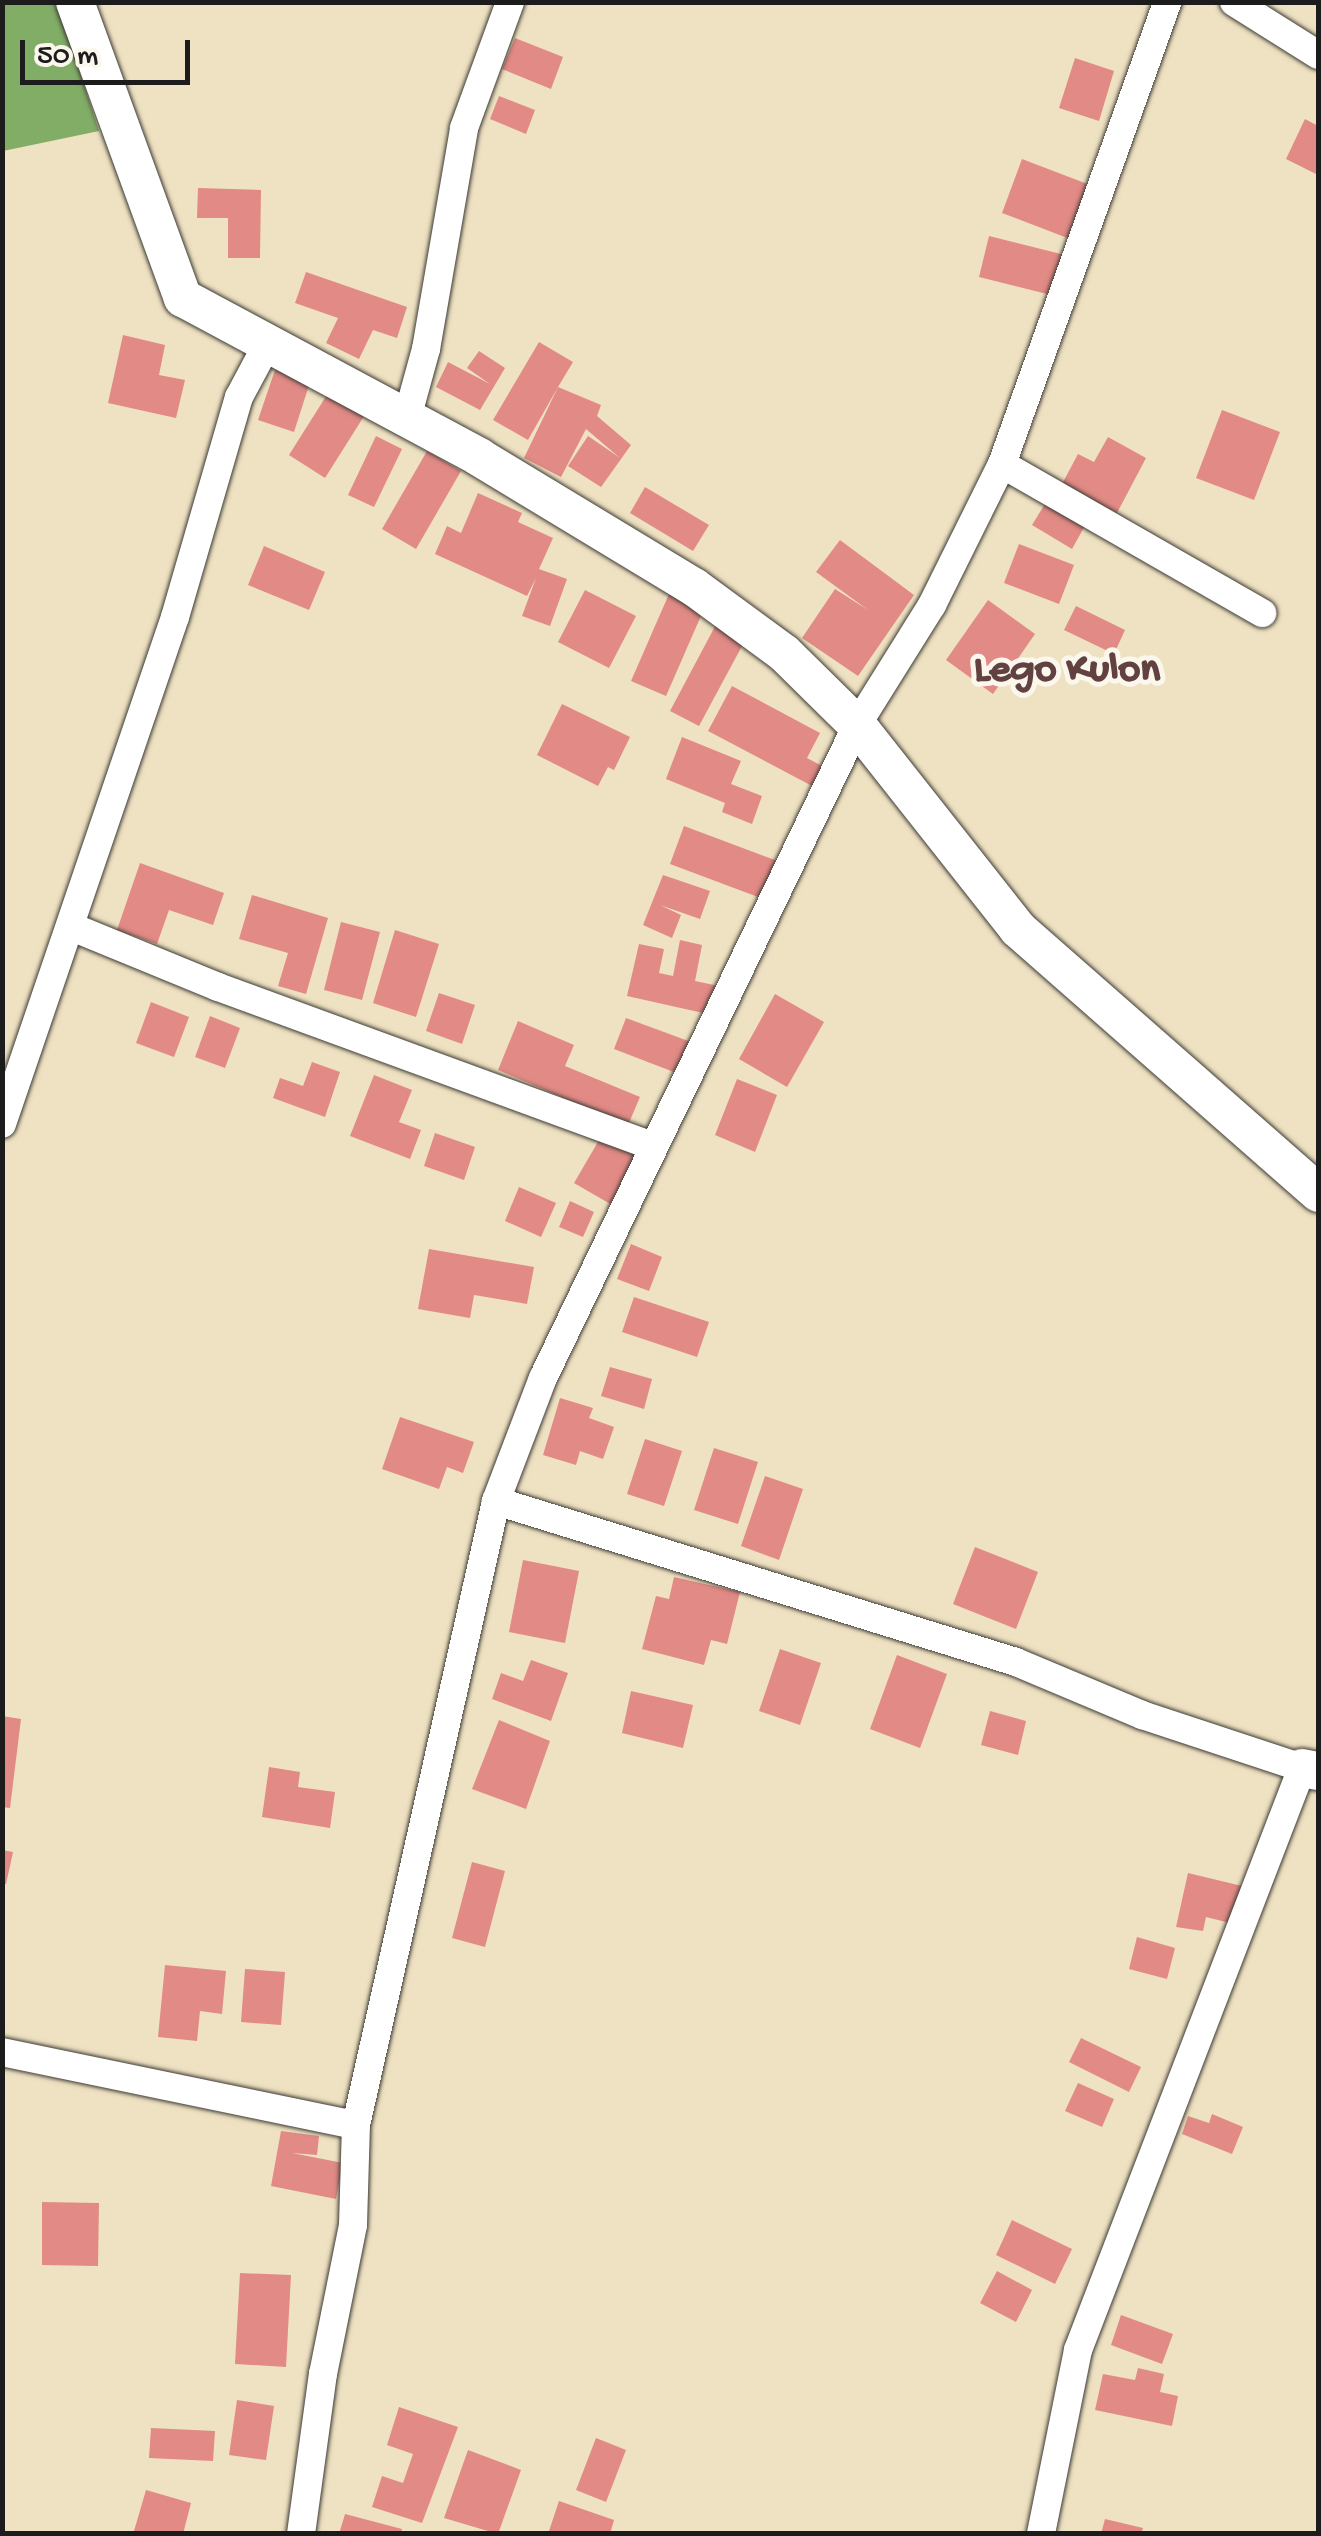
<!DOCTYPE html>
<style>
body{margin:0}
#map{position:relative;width:1321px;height:2536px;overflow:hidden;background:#efe2c2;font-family:"Gochi Hand",sans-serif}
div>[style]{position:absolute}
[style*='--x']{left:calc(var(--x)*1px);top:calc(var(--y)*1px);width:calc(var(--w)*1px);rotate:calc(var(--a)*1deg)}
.forest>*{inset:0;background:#81ad66}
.building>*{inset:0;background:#e28a85}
.roads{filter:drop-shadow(0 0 2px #3c3a35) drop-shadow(0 0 2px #3c3a35)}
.street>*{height:28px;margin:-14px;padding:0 14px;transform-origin:14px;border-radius:14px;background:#fff}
.secondary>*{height:38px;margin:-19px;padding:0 19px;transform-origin:19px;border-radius:19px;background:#fff}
span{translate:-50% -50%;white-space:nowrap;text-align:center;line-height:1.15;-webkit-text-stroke:10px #fbf7ec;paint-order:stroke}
.quarter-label{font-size:42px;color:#614241;font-weight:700}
.frame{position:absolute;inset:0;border:5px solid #1c1c1c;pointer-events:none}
.scale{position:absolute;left:20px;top:40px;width:170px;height:45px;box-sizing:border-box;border:5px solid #1c1c1c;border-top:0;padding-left:12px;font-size:30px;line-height:35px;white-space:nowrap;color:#1c1c1c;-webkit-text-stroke:8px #fbf7ec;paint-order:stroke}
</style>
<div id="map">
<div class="forest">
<i style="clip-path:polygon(2px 3px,57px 3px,99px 131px,3px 151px)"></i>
</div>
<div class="building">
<i style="clip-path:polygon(515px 38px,563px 57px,551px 89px,502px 69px)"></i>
<i style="clip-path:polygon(1075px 58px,1114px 71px,1099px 121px,1059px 108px)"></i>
<i style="clip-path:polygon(499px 96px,535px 110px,526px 134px,490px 119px)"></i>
<i style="clip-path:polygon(1305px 119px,1318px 126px,1318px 175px,1286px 159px)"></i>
<i style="clip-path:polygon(1022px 159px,1090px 185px,1070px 239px,1002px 213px)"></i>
<i style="clip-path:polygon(198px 188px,261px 190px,260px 258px,228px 258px,228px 218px,197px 218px)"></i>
<i style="clip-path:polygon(989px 236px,1065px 255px,1055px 296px,979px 277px)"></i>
<i style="clip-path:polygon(306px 272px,407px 307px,397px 338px,373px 330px,359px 359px,326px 343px,338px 318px,295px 303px)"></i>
<i style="clip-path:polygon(123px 335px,165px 345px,159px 375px,185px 380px,176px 418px,108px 403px)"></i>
<i style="clip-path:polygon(539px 342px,573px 362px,558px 387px,601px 405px,597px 416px,631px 445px,601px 487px,568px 466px,588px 436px,620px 458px,586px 429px,561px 477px,524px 458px,558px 387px,528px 440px,493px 420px)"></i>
<i style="clip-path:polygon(479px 351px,505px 368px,480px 410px,436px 387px,448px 362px,490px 384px,467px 368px)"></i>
<i style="clip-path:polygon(276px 367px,311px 379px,294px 432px,258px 420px)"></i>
<i style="clip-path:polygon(330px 390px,366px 413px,325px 478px,289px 455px)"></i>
<i style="clip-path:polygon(1222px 410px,1280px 432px,1254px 500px,1196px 478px)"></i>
<i style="clip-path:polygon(376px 436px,402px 449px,374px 507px,348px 495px)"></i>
<i style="clip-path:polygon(1108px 437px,1146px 458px,1117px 513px,1062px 484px,1078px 454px,1094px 462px)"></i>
<i style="clip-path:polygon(427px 451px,461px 471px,416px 549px,382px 529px)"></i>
<i style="clip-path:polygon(645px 487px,709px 525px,693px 551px,630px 513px)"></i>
<i style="clip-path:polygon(478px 493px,522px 513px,518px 522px,553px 538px,539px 569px,567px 579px,550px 626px,522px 616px,536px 578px,527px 596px,435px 554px,447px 526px,461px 533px)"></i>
<i style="clip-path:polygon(1048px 499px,1087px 522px,1072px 549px,1032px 525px)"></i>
<i style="clip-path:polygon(840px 540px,914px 595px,858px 676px,802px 638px,835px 589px,868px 610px,816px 572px)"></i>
<i style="clip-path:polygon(1019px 544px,1074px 565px,1059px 604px,1004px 583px)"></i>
<i style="clip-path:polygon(264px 546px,325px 572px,309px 610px,248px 585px)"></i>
<i style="clip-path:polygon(585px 590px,636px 616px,609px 668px,558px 642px)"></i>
<i style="clip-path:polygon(669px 594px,704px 609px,666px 696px,631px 681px)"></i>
<i style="clip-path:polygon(988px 600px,1035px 634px,993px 694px,946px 660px)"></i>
<i style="clip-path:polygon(1076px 606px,1125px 630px,1114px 654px,1064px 630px)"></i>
<i style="clip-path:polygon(720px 617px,749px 633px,699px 726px,670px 711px)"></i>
<i style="clip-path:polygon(732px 686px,820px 733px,807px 758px,824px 767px,814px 787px,708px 731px)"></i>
<i style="clip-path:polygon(562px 704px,630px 737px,614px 770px,608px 767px,598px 786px,537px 755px)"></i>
<i style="clip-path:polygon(682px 737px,741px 761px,731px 784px,762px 796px,752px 824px,722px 812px,725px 803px,666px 779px)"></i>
<i style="clip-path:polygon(684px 826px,783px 863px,769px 901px,670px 864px)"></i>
<i style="clip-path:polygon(140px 863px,224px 893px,213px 925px,169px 910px,157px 944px,117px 930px)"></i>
<i style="clip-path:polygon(663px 875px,710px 891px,700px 919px,660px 905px,681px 915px,672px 938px,643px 925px)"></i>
<i style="clip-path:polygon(252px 895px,328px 918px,306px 994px,278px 986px,288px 953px,239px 939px)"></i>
<i style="clip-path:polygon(341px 922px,380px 932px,362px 1000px,324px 990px)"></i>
<i style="clip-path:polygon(395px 930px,439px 944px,416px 1017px,373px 1003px)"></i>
<i style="clip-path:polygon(680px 940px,702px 945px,695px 981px,719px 986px,712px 1015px,627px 996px,639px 944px,664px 949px,659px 973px,673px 976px)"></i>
<i style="clip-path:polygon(439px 993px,475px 1005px,462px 1044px,426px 1031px)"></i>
<i style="clip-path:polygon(775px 994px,824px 1022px,787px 1087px,739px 1059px)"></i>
<i style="clip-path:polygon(151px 1002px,189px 1017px,174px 1057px,136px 1043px)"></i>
<i style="clip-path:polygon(210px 1016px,240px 1028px,225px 1068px,195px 1057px)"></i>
<i style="clip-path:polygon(626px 1018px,691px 1042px,679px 1074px,614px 1049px)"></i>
<i style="clip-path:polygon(518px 1021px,574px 1045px,565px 1066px,640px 1097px,628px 1125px,498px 1070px)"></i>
<i style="clip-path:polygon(312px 1062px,340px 1072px,325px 1117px,273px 1098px,280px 1078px,303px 1086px)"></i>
<i style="clip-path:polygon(374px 1075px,412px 1090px,399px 1122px,421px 1130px,410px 1159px,350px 1136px)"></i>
<i style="clip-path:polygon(737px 1079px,777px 1095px,755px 1152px,715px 1135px)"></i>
<i style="clip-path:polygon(435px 1133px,475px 1147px,464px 1180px,424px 1166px)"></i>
<i style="clip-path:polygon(602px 1135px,640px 1157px,612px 1205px,574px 1183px)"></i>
<i style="clip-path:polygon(519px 1187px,556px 1203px,541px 1237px,505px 1221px)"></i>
<i style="clip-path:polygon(570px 1201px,594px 1212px,583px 1237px,559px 1227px)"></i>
<i style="clip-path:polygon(631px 1244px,662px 1257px,649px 1291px,617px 1279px)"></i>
<i style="clip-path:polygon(429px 1249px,534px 1267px,527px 1304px,474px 1295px,470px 1318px,418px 1309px)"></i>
<i style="clip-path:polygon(634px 1297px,709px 1322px,697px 1357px,622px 1332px)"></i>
<i style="clip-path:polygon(610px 1367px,652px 1379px,644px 1409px,601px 1396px)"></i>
<i style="clip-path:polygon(560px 1398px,593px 1408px,589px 1418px,614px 1427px,603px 1459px,580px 1451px,576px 1465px,543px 1455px)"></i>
<i style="clip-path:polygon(400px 1417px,474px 1442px,463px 1473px,447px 1467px,439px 1489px,382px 1469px)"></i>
<i style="clip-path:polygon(645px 1439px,682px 1451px,664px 1506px,627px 1494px)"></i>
<i style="clip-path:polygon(714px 1448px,758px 1462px,738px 1524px,694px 1510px)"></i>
<i style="clip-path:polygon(765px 1476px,803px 1489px,779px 1560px,741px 1546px)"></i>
<i style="clip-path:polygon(975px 1547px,1038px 1572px,1016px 1629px,953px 1604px)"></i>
<i style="clip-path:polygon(523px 1560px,579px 1571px,565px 1643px,509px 1632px)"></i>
<i style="clip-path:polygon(674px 1577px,740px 1592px,727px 1644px,711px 1640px,704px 1665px,642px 1649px,656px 1596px,669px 1599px)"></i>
<i style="clip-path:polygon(780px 1649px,821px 1663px,800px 1725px,759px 1711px)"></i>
<i style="clip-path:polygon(897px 1655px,947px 1674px,920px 1748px,870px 1729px)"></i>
<i style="clip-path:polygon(531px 1660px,568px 1673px,551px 1721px,492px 1699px,501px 1673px,523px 1681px)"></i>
<i style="clip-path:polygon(631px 1691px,693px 1705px,683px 1748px,622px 1733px)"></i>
<i style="clip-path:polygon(990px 1711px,1026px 1721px,1018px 1755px,981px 1745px)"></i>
<i style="clip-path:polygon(2px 1716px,21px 1719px,10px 1808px,2px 1807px)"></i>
<i style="clip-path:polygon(499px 1720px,550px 1741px,526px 1809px,472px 1789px)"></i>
<i style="clip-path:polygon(269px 1767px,300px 1772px,298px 1787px,335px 1792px,330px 1828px,262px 1817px)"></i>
<i style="clip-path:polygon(2px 1850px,13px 1852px,6px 1884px,2px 1883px)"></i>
<i style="clip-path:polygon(472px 1862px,505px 1871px,485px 1947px,452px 1938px)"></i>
<i style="clip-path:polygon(1188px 1873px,1242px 1886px,1234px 1924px,1206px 1917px,1203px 1931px,1176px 1927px)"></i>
<i style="clip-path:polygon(1137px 1937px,1175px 1948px,1167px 1979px,1129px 1969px)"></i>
<i style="clip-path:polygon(165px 1965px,226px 1971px,222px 2014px,200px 2011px,197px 2041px,158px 2037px)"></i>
<i style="clip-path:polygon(245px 1969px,285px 1972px,281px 2025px,241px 2022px)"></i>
<i style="clip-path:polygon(1081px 2038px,1141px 2067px,1129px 2092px,1069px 2062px)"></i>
<i style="clip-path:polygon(1078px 2083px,1114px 2099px,1102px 2127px,1065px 2111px)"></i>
<i style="clip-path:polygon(1212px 2114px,1243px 2127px,1232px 2154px,1182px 2134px,1188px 2116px,1209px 2123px)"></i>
<i style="clip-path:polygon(281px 2131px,319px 2136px,317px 2155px,292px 2153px,343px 2163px,336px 2199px,271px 2186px)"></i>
<i style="clip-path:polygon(42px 2202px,99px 2203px,98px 2266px,42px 2265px)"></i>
<i style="clip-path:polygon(1012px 2220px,1072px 2249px,1055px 2284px,996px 2255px)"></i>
<i style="clip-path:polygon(997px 2271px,1032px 2290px,1016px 2322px,980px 2303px)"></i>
<i style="clip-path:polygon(240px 2273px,291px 2275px,286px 2367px,235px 2364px)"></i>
<i style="clip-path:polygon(1121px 2315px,1173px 2334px,1162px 2364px,1111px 2345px)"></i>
<i style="clip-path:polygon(1138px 2368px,1164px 2374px,1160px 2392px,1178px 2396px,1172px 2426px,1095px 2410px,1103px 2374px,1135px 2380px)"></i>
<i style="clip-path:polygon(237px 2400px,274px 2406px,266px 2460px,229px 2455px)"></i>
<i style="clip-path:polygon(399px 2407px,458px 2427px,422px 2523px,372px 2507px,382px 2476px,403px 2483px,413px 2454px,387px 2445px)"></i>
<i style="clip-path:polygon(151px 2428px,215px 2431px,213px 2461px,149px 2458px)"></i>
<i style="clip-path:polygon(596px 2438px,626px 2450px,606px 2502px,576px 2490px)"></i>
<i style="clip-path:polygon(468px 2450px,521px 2470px,498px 2534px,444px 2518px)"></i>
<i style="clip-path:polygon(146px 2490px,191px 2503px,183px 2534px,134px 2531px)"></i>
<i style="clip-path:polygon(559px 2501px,614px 2520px,610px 2534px,548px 2534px)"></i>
<i style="clip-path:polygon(345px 2514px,402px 2529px,401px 2534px,339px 2534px)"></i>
<i style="clip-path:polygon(1105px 2519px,1143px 2528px,1141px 2534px,1101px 2534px)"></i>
</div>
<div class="roads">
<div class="street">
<i style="--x:1234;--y:2;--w:99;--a:32.2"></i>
<i style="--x:407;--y:418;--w:72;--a:-74.6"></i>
<i style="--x:426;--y:349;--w:224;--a:-80.2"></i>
<i style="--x:464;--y:128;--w:134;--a:-69.9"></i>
<i style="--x:1002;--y:464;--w:300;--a:29.8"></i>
<i style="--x:72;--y:927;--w:158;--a:22.3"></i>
<i style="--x:218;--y:987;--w:462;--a:20.1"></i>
<i style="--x:2;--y:1124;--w:536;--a:-71.16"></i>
<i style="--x:175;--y:617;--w:229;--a:-73.8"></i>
<i style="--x:239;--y:397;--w:61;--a:-61.8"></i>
<i style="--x:496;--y:1501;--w:544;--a:17.2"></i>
<i style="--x:1016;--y:1662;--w:137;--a:22.8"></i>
<i style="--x:1142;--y:1715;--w:169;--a:18.3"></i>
<i style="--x:1302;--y:1768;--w:624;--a:111.05"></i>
<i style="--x:1078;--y:2350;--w:188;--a:101.4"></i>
<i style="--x:2;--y:2052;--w:361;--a:11.7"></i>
<i style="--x:301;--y:2534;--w:162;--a:-82.2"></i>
<i style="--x:323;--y:2374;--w:152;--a:-78.6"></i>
<i style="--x:353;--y:2225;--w:100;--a:-88.3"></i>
<i style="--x:356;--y:2125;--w:640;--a:-77.35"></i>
<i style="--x:496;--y:1501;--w:132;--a:-69.1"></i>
<i style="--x:543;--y:1378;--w:725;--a:-64.32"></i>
<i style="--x:857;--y:725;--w:142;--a:-58"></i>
<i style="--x:932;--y:605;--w:157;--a:-63.6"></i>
<i style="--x:1002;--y:464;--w:491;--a:-70.3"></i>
</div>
<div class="secondary">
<i style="--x:75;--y:2;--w:315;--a:70"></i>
<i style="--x:183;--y:298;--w:336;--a:28.2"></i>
<i style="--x:479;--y:457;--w:251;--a:31.2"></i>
<i style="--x:694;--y:587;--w:112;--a:36.3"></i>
<i style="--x:784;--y:653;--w:103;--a:44.6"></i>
<i style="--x:857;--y:725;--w:260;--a:51.7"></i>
<i style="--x:1018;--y:929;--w:400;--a:41.3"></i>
<i style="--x:1302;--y:1768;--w:16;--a:11"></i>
</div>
</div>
<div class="quarter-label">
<span style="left:1067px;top:672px">Lego Kulon</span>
</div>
<div class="frame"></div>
<div class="scale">50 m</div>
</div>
